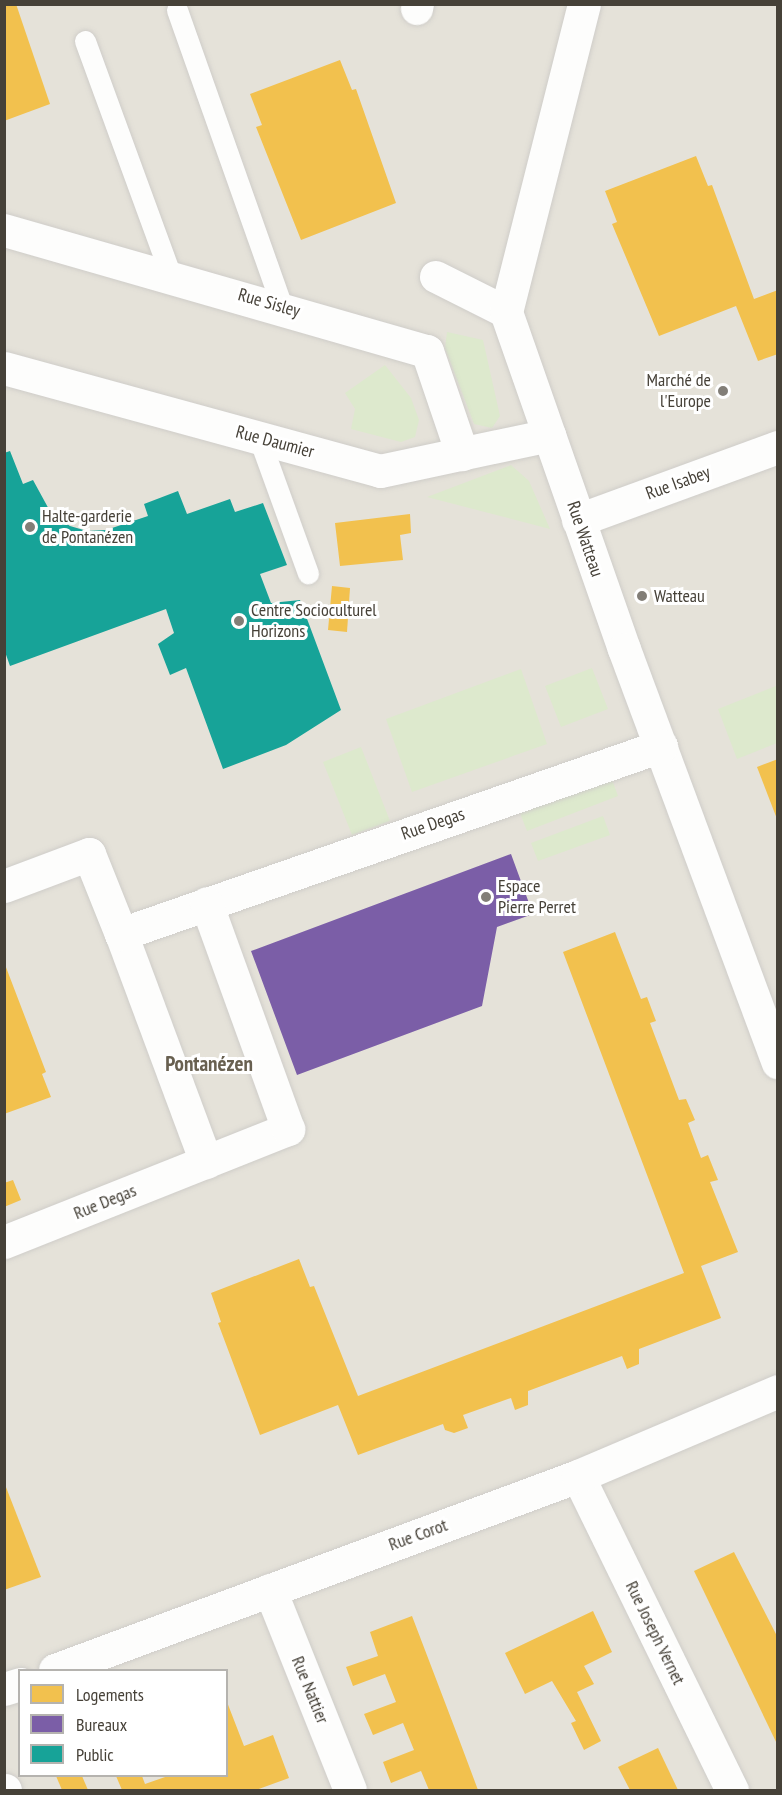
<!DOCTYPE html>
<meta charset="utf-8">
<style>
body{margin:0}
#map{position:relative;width:782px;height:1795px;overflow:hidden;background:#f1f0eb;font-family:"PT Sans Narrow",sans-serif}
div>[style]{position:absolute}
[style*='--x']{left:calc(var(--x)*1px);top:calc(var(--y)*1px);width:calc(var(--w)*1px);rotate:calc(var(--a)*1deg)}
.residential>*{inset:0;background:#e5e2d9}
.green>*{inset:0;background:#dde9cd}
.homes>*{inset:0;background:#f2c14e}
.offices>*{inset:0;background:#7b5ea7}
.public>*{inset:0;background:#17a398}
.roads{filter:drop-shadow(0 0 2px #cfcdc9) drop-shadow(0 0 2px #cfcdc9)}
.service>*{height:21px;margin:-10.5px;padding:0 10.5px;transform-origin:10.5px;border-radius:10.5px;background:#fdfdfc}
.pedestrian>*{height:32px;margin:-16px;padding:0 16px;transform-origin:16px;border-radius:16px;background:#fdfdfc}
.minor>*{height:33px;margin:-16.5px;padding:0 16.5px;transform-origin:16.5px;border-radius:16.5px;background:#fdfdfc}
.dots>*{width:16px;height:16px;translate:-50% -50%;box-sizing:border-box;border:3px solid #fff;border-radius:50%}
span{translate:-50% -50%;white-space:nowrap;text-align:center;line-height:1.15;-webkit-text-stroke:6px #fff;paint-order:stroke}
.street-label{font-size:18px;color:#464138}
.poi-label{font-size:18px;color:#464138}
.right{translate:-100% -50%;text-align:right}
.left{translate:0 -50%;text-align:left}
.quarter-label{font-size:21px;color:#686050;font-weight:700}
.frame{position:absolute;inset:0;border:6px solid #464138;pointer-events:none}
.legend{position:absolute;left:18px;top:1669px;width:210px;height:108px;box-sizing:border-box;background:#fff;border:2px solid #b5b3af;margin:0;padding:8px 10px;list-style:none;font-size:18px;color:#464138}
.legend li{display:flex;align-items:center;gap:12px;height:30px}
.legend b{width:30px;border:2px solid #b5b3af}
</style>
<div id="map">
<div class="residential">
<i style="clip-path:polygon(evenodd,5px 5px,777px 5px,777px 1790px,5px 1790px,5px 5px,20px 1670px,226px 1670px,226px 1776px,20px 1776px,20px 1670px)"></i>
</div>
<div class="green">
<i style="clip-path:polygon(447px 332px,483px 340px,500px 416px,492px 428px,474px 424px,445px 348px)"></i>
<i style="clip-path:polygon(385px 365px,411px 398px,419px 420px,415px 437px,401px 442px,351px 429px,355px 409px,345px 393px)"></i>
<i style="clip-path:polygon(511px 465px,529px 481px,550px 529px,427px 497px)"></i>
<i style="clip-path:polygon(592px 668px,608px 709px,561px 727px,545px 686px)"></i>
<i style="clip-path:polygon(521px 669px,547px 744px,412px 792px,386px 719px)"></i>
<i style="clip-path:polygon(776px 686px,777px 743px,737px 759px,718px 709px)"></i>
<i style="clip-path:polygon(361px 747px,390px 821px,352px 835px,323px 762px)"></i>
<i style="clip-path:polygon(610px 774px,618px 796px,527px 831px,518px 808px)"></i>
<i style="clip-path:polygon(603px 816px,610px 835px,538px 861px,531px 843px)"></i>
</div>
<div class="homes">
<i style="clip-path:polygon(4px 4px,16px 4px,50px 104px,4px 121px)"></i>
<i style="clip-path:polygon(340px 60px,352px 90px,356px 89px,396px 203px,301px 240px,256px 127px,262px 125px,250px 94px)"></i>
<i style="clip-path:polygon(696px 156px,708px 186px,712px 185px,754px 299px,778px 290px,778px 354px,758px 361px,736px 306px,659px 336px,612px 224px,617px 222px,605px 191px)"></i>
<i style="clip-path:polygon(410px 514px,411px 533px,400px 535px,403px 560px,340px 566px,335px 523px)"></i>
<i style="clip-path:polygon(332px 586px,350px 588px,347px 632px,328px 630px)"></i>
<i style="clip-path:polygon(778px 759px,778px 819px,777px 819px,757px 767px)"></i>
<i style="clip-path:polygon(615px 932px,641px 999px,647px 997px,656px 1021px,650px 1023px,679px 1100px,686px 1099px,695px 1120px,688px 1123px,701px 1158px,708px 1155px,718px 1180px,710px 1182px,738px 1252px,701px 1266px,721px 1318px,639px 1349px,639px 1364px,627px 1369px,622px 1356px,528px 1391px,528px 1405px,515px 1410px,511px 1398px,463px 1415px,468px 1428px,454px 1433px,445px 1430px,443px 1424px,358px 1455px,338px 1405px,260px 1435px,218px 1323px,221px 1322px,211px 1293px,299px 1259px,310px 1287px,314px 1286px,358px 1396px,684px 1273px,563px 952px)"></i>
<i style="clip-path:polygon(4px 962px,46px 1072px,42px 1074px,51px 1097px,4px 1114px)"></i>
<i style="clip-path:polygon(13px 1180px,21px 1200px,4px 1207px,4px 1183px)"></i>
<i style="clip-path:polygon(4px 1482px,41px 1577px,4px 1590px)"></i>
<i style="clip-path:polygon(734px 1552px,778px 1638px,778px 1746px,694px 1571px)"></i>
<i style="clip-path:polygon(593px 1611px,612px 1652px,584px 1666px,594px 1684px,577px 1692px,601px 1741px,584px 1750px,571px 1723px,576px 1721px,552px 1681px,525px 1694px,505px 1653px)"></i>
<i style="clip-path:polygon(412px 1616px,457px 1734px,478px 1790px,429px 1790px,421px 1771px,391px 1783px,383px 1762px,414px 1750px,403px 1723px,373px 1735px,364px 1714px,396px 1702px,385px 1674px,353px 1686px,346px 1667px,378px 1656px,370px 1632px)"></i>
<i style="clip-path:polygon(227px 1702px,244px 1746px,273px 1735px,289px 1778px,256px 1790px,122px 1790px,116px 1776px,142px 1776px,145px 1784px,168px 1776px,226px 1776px)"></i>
<i style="clip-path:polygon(658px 1748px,678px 1790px,630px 1790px,618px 1767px)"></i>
<i style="clip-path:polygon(56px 1776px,82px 1776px,88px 1790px,62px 1790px)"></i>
</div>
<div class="offices">
<i style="clip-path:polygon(511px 854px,533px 914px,497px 927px,482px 1006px,297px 1075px,251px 951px)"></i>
</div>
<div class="public">
<i style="clip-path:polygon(10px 451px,23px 484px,33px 480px,51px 513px,70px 526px,87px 531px,106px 530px,148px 516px,144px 504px,178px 491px,187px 514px,230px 499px,235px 512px,263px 503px,287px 565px,260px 574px,271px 603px,300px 600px,341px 710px,286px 745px,223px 769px,186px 668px,170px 675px,158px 644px,174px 633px,166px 609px,10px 666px,4px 649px,4px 453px)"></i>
</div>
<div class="roads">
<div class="service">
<i style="--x:177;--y:10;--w:315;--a:70.5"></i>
<i style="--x:85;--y:41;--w:250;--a:69.9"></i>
<i style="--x:259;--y:438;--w:144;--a:70.1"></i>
</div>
<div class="pedestrian">
<i style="--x:417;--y:9;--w:5;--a:-79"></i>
<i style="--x:436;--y:277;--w:78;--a:26.6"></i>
</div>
<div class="minor">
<i style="--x:584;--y:4;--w:318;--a:104.2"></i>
<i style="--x:506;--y:312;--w:357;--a:70.7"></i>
<i style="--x:624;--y:649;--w:441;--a:69.6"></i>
<i style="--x:4;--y:230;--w:440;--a:16"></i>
<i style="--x:427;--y:351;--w:109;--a:71.2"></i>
<i style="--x:4;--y:368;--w:390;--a:15.3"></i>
<i style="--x:380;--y:471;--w:173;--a:-12"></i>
<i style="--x:578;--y:520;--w:213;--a:-20.1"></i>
<i style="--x:4;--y:886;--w:91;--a:-20.6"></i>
<i style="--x:89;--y:854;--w:86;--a:68.2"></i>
<i style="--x:206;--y:1162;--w:243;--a:-110.4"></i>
<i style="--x:121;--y:934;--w:572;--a:-19.2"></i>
<i style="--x:4;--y:1242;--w:306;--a:-21.7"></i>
<i style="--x:288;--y:1129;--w:240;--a:-109.9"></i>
<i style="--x:578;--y:1476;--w:350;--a:63.9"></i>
<i style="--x:270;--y:1590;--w:215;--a:68.2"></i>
<i style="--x:55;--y:1670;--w:558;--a:-20.35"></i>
<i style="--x:578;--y:1476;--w:217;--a:-23"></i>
<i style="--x:4;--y:1689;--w:17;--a:-17"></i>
<i style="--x:4;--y:1790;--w:1;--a:0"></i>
</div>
</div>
<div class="dots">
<i style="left:723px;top:391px;background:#827e77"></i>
<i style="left:30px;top:527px;background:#827e77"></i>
<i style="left:642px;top:596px;background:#827e77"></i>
<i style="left:239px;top:621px;background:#827e77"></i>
<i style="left:486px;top:897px;background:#827e77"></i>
</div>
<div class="street-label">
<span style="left:269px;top:303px;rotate:16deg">Rue Sisley</span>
<span style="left:275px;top:442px;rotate:15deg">Rue Daumier</span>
<span style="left:678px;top:483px;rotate:-20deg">Rue Isabey</span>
<span style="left:585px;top:539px;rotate:71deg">Rue Watteau</span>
<span style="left:433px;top:824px;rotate:-19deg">Rue Degas</span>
<span style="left:105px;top:1202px;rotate:-22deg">Rue Degas</span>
<span style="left:418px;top:1535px;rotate:-20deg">Rue Corot</span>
<span style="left:655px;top:1633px;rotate:64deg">Rue Joseph Vernet</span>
<span style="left:310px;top:1690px;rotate:68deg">Rue Nattier</span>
</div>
<div class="poi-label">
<span class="right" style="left:711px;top:391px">Marché de<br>l'Europe</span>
<span class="left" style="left:42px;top:527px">Halte-garderie<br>de Pontanézen</span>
<span class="left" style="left:654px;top:596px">Watteau</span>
<span class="left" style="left:251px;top:621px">Centre Socioculturel<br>Horizons</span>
<span class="left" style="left:498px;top:897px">Espace<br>Pierre Perret</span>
</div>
<div class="quarter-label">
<span style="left:209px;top:1064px">Pontanézen</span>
</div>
<div class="frame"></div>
<ul class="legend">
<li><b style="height:16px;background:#f2c14e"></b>Logements</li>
<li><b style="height:16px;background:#7b5ea7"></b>Bureaux</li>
<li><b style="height:16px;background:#17a398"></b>Public</li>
</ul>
</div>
